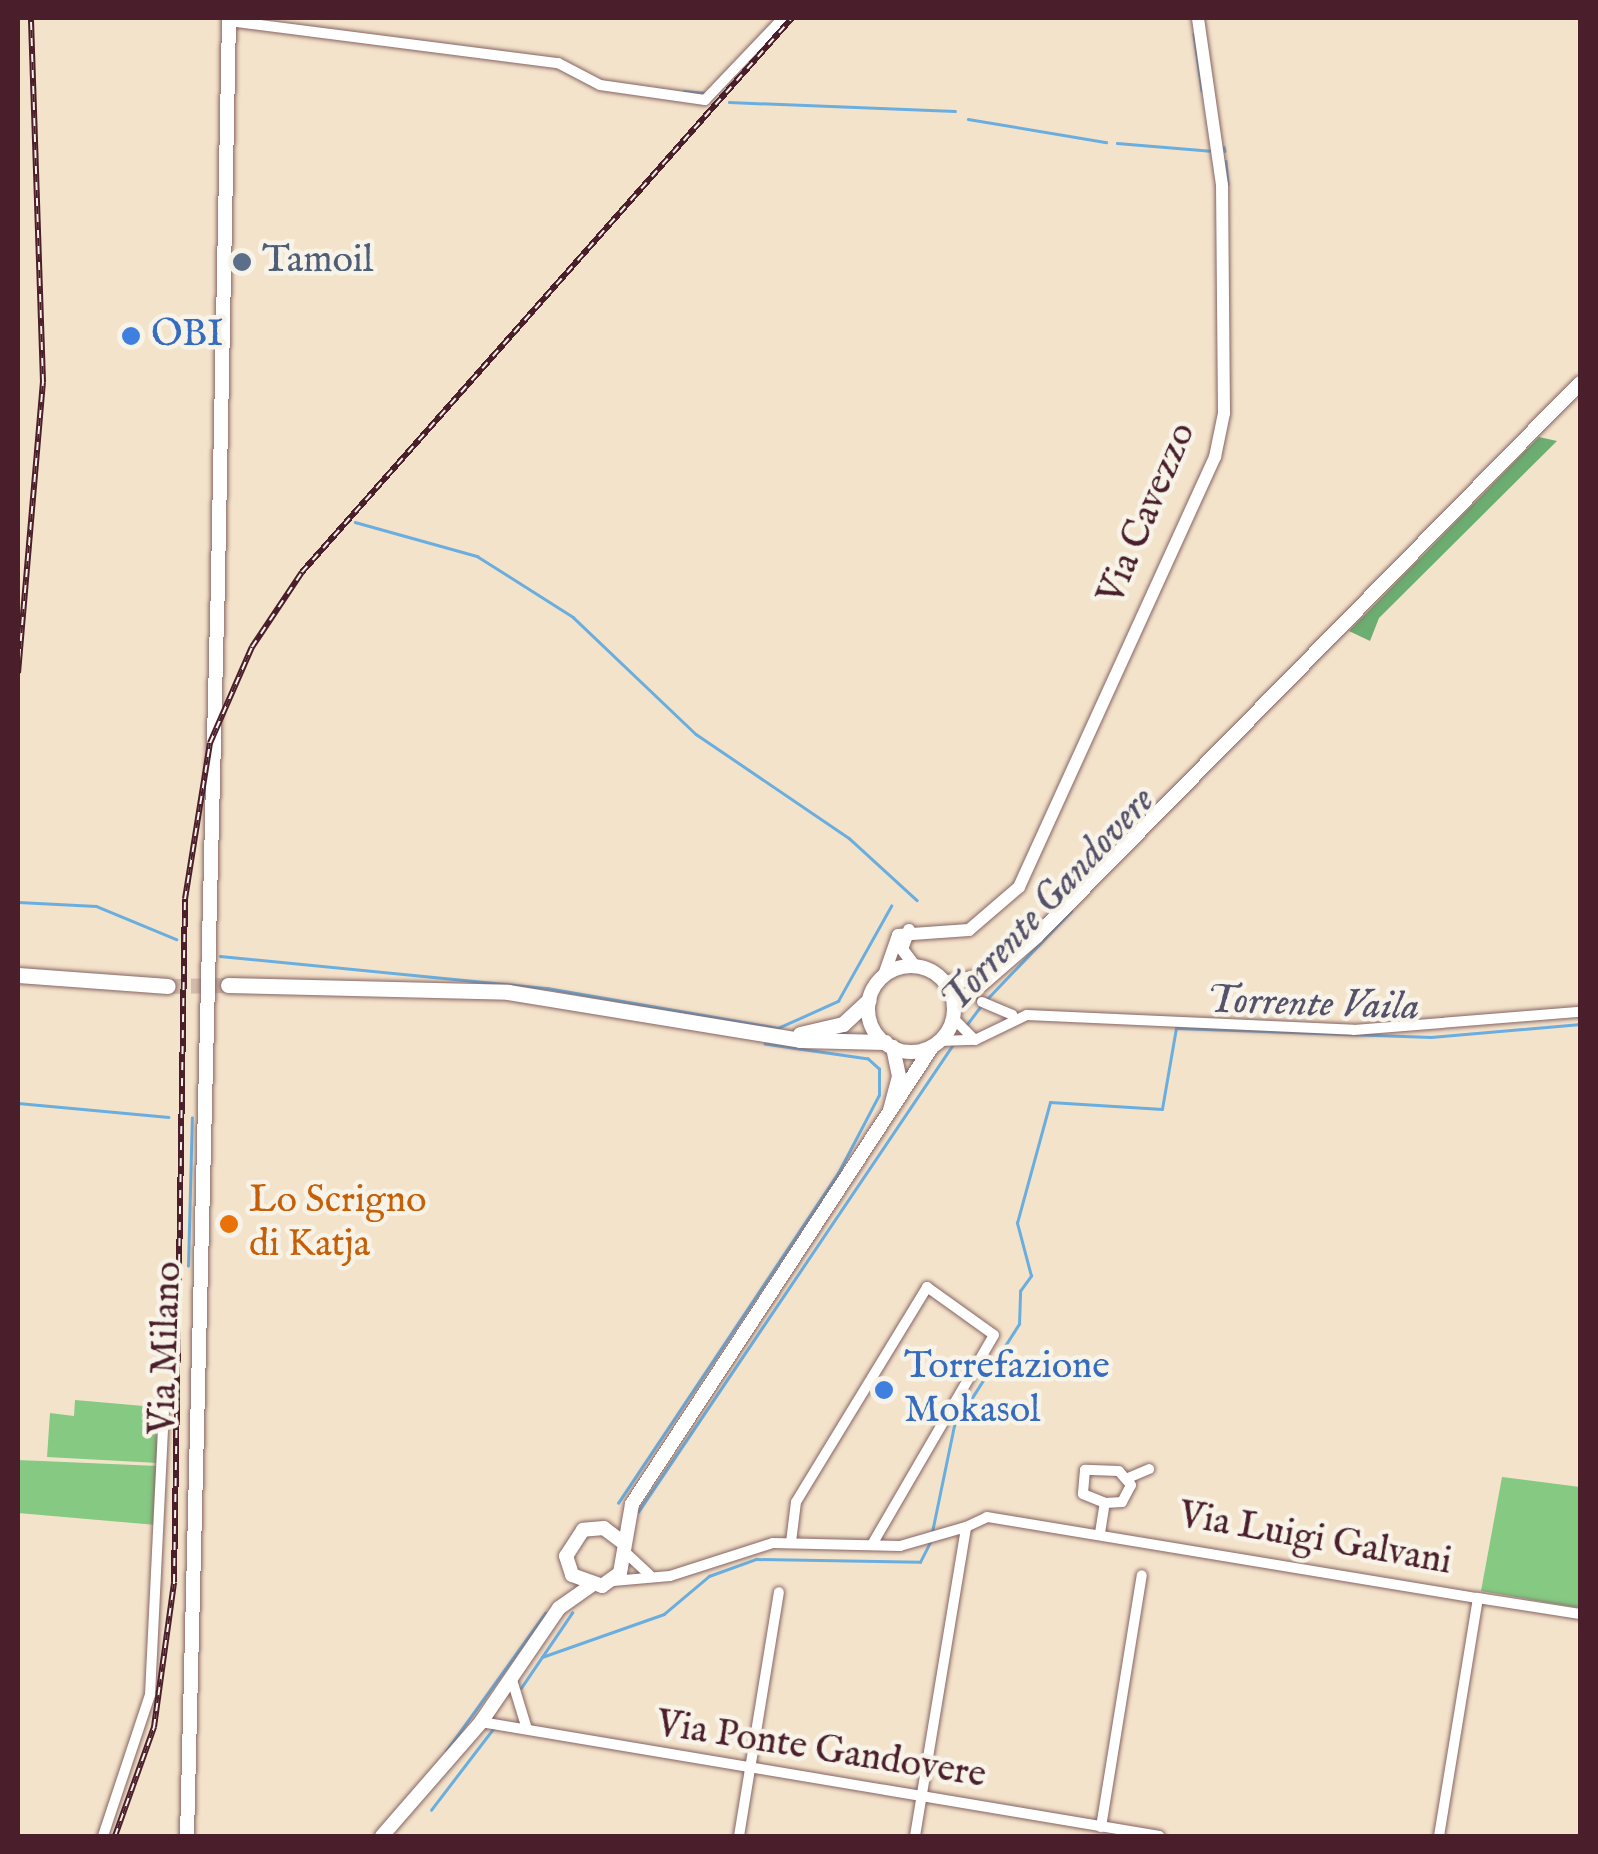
<!DOCTYPE html>
<style>
body{margin:0}
#map{position:relative;width:1598px;height:1854px;overflow:hidden;background:#f4e3cb;font-family:"IM FELL English",serif}
div>[style]{position:absolute}
[style*='--x']{left:calc(var(--x)*1px);top:calc(var(--y)*1px);width:calc(var(--w)*1px);rotate:calc(var(--a)*1deg)}
.green>*{inset:0;background:#85c983}
.forest>*{inset:0;background:#6cad71}
.stream>*{height:2.5px;margin:-1.25px;padding:0 1.25px;transform-origin:1.25px;border-radius:1.25px;background:#6aaedf}
.primary-tunnel>*{height:15px;margin-top:-7.5px;transform-origin:0;background:repeating-linear-gradient(90deg,#d2bcab 0 15px,transparent 0 23px)}
.roads{filter:drop-shadow(0 0 2px #866463) drop-shadow(0 0 2px #866463)}
.minor>*{height:10px;margin:-5px;padding:0 5px;transform-origin:5px;border-radius:5px;background:#fff}
.tertiary>*{height:12px;margin:-6px;padding:0 6px;transform-origin:6px;border-radius:6px;background:#fff}
.secondary>*{height:14px;margin:-7px;padding:0 7px;transform-origin:7px;border-radius:7px;background:#fff}
.secondary>.ring{margin:-7px;padding:0;box-sizing:content-box;background:none;border:14px solid #fff;border-radius:50%}
.primary>*{height:15px;margin:-7.5px;padding:0 7.5px;transform-origin:7.5px;border-radius:7.5px;background:#fff}
.rail>*{height:6px;margin-top:-3px;transform-origin:0;background:repeating-linear-gradient(90deg,#f7f3e8 0 8px,#4a1f2b 0 16px);box-sizing:border-box;border-block:2px solid #4a1f2b}
.dots>*{width:28px;height:28px;translate:-50% -50%;box-sizing:border-box;border:5px solid #f7f3e8;border-radius:50%}
span{translate:-50% -50%;white-space:nowrap;text-align:center;line-height:1.15;-webkit-text-stroke:9px #f7f3e8;paint-order:stroke}
.service-label{font-size:38px;color:#4e5e75}
.left{translate:0 -50%;text-align:left}
.shop-label{font-size:38px;color:#366cbe}
.street-label{font-size:38px;color:#4a1f2b}
.food-label{font-size:38px;color:#c56008}
.water-label{font-size:40px;color:#55516a;font-style:italic}
.frame{position:absolute;inset:0;border:20px solid #4a1f2b;pointer-events:none}
</style>
<div id="map">
<div class="green">
<i style="clip-path:polygon(75px 1400px,155px 1407px,158px 1463px,47px 1457px,50px 1413px,74px 1416px)"></i>
<i style="clip-path:polygon(18px 1460px,158px 1466px,156px 1525px,18px 1513px)"></i>
<i style="clip-path:polygon(1502px 1477px,1580px 1487px,1580px 1608px,1481px 1591px)"></i>
</div>
<div class="forest">
<i style="clip-path:polygon(1539px 437px,1557px 441px,1379px 618px,1370px 641px,1349px 631px)"></i>
</div>
<div class="stream">
<i style="--x:1194;--y:34;--w:57;--a:81.9"></i>
<i style="--x:684;--y:91;--w:22;--a:5"></i>
<i style="--x:729;--y:102;--w:226;--a:2.3"></i>
<i style="--x:968;--y:119;--w:140;--a:9.5"></i>
<i style="--x:1117;--y:143;--w:96;--a:4.8"></i>
<i style="--x:1224;--y:147;--w:4;--a:76"></i>
<i style="--x:1226;--y:161;--w:23;--a:85"></i>
<i style="--x:355;--y:522;--w:127;--a:15.6"></i>
<i style="--x:477;--y:556;--w:114;--a:32.4"></i>
<i style="--x:573;--y:617;--w:170;--a:43.6"></i>
<i style="--x:696;--y:734;--w:185;--a:34.2"></i>
<i style="--x:849;--y:838;--w:92;--a:42.4"></i>
<i style="--x:18;--y:902;--w:78;--a:2.9"></i>
<i style="--x:96;--y:906;--w:87;--a:22.4"></i>
<i style="--x:220;--y:956;--w:329;--a:5.6"></i>
<i style="--x:547;--y:988;--w:234;--a:9.8"></i>
<i style="--x:778;--y:1028;--w:66;--a:-24.2"></i>
<i style="--x:838;--y:1001;--w:109;--a:-60.8"></i>
<i style="--x:986;--y:1000;--w:123;--a:-46.3"></i>
<i style="--x:965;--y:1027;--w:26;--a:-53"></i>
<i style="--x:18;--y:1103;--w:151;--a:5.3"></i>
<i style="--x:188;--y:1266;--w:148;--a:-88.5"></i>
<i style="--x:618;--y:1503;--w:397;--a:-56.3"></i>
<i style="--x:838;--y:1173;--w:88;--a:-62.3"></i>
<i style="--x:879;--y:1095;--w:26;--a:-90"></i>
<i style="--x:879;--y:1069;--w:15;--a:-138"></i>
<i style="--x:868;--y:1059;--w:104;--a:-171.7"></i>
<i style="--x:638;--y:1512;--w:562;--a:-56.03"></i>
<i style="--x:932;--y:1532;--w:108;--a:-78.3"></i>
<i style="--x:954;--y:1426;--w:121;--a:-57.5"></i>
<i style="--x:1019;--y:1324;--w:33;--a:-88"></i>
<i style="--x:1020;--y:1291;--w:19;--a:-54"></i>
<i style="--x:1031;--y:1276;--w:55;--a:-104.8"></i>
<i style="--x:1017;--y:1223;--w:125;--a:-74.7"></i>
<i style="--x:1050;--y:1102;--w:112;--a:3.6"></i>
<i style="--x:1162;--y:1109;--w:82;--a:-80.2"></i>
<i style="--x:1176;--y:1028;--w:255;--a:2"></i>
<i style="--x:1431;--y:1037;--w:150;--a:-5"></i>
<i style="--x:542;--y:1657;--w:129;--a:-19.4"></i>
<i style="--x:664;--y:1614;--w:59;--a:-40.2"></i>
<i style="--x:709;--y:1576;--w:50;--a:-19.9"></i>
<i style="--x:756;--y:1559;--w:164;--a:1"></i>
<i style="--x:920;--y:1562;--w:25;--a:-63"></i>
<i style="--x:521;--y:1688;--w:91;--a:-55.8"></i>
<i style="--x:446;--y:1751;--w:170;--a:-54.3"></i>
<i style="--x:431;--y:1810;--w:102;--a:-52.6"></i>
</div>
<div class="primary-tunnel">
<i style="--x:168;--y:986;--w:60;--a:-1"></i>
</div>
<div class="roads">
<div class="minor">
<i style="--x:229;--y:21;--w:332;--a:7.3"></i>
<i style="--x:558;--y:63;--w:47;--a:27.6"></i>
<i style="--x:600;--y:85;--w:106;--a:8.1"></i>
<i style="--x:705;--y:100;--w:113;--a:-46.4"></i>
<i style="--x:982;--y:1002;--w:33;--a:23"></i>
<i style="--x:953;--y:1018;--w:31;--a:45"></i>
<i style="--x:939;--y:1041;--w:36;--a:-2"></i>
<i style="--x:975;--y:1040;--w:58;--a:-25.7"></i>
<i style="--x:1027;--y:1015;--w:327;--a:2.6"></i>
<i style="--x:1354;--y:1030;--w:227;--a:-4.6"></i>
<i style="--x:1128;--y:1478;--w:23;--a:-23"></i>
<i style="--x:1100;--y:1533;--w:30;--a:-81"></i>
<i style="--x:1105;--y:1503;--w:17;--a:-3"></i>
<i style="--x:1122;--y:1502;--w:19;--a:-62"></i>
<i style="--x:1131;--y:1485;--w:18;--a:-131"></i>
<i style="--x:1119;--y:1471;--w:34;--a:-178"></i>
<i style="--x:1085;--y:1470;--w:24;--a:95"></i>
<i style="--x:1083;--y:1494;--w:24;--a:22"></i>
<i style="--x:791;--y:1542;--w:40;--a:-82.9"></i>
<i style="--x:796;--y:1502;--w:252;--a:-58.6"></i>
<i style="--x:927;--y:1287;--w:82;--a:35.6"></i>
<i style="--x:994;--y:1335;--w:243;--a:120.2"></i>
<i style="--x:625;--y:1552;--w:34;--a:43"></i>
<i style="--x:613;--y:1581;--w:57;--a:-5"></i>
<i style="--x:670;--y:1576;--w:108;--a:-17.8"></i>
<i style="--x:773;--y:1543;--w:127;--a:1.4"></i>
<i style="--x:900;--y:1546;--w:69;--a:-16.1"></i>
<i style="--x:1478;--y:1598;--w:103;--a:8.9"></i>
<i style="--x:512;--y:1680;--w:51;--a:73"></i>
<i style="--x:481;--y:1722;--w:688;--a:9.54"></i>
<i style="--x:1101;--y:1827;--w:255;--a:-80.8"></i>
<i style="--x:103;--y:1836;--w:149;--a:-71.6"></i>
<i style="--x:150;--y:1695;--w:290;--a:-87.2"></i>
<i style="--x:739;--y:1836;--w:247;--a:-80.7"></i>
<i style="--x:915;--y:1836;--w:313;--a:-80.6"></i>
<i style="--x:966;--y:1527;--w:23;--a:-25"></i>
<i style="--x:987;--y:1517;--w:498;--a:9.4"></i>
<i style="--x:1478;--y:1598;--w:241;--a:99.3"></i>
</div>
<div class="tertiary">
<i style="--x:909;--y:930;--w:20;--a:110"></i>
<i style="--x:902;--y:949;--w:21;--a:53"></i>
<i style="--x:884;--y:975;--w:42;--a:-70.7"></i>
<i style="--x:898;--y:935;--w:71;--a:-4"></i>
<i style="--x:969;--y:930;--w:66;--a:-40.7"></i>
<i style="--x:1019;--y:887;--w:473;--a:-65.5"></i>
<i style="--x:1215;--y:457;--w:45;--a:-78.4"></i>
<i style="--x:1224;--y:413;--w:228;--a:-90.5"></i>
<i style="--x:1222;--y:185;--w:169;--a:-98.2"></i>
</div>
<div class="secondary">
<i style="--x:217;--y:627;--w:609;--a:-88.87"></i>
<i class="ring" style="left:868px;top:966px;width:72px;height:72px"></i>
<i style="--x:946;--y:983;--w:45;--a:-10.3"></i>
<i style="--x:954;--y:1008;--w:110;--a:-40.9"></i>
<i style="--x:1037;--y:936;--w:775;--a:-45.52"></i>
<i style="--x:890;--y:1110;--w:35;--a:-75"></i>
<i style="--x:899;--y:1076;--w:30;--a:-102"></i>
<i style="--x:621;--y:1541;--w:21;--a:-143"></i>
<i style="--x:604;--y:1528;--w:21;--a:175"></i>
<i style="--x:583;--y:1530;--w:31;--a:123"></i>
<i style="--x:566;--y:1556;--w:20;--a:72"></i>
<i style="--x:572;--y:1575;--w:32;--a:20"></i>
<i style="--x:602;--y:1586;--w:22;--a:-36"></i>
<i style="--x:620;--y:1573;--w:70;--a:-80.1"></i>
<i style="--x:632;--y:1504;--w:547;--a:-56.72"></i>
<i style="--x:187;--y:1836;--w:1216;--a:-88.59"></i>
<i style="--x:382;--y:1836;--w:151;--a:-49"></i>
<i style="--x:481;--y:1722;--w:138;--a:-55.6"></i>
<i style="--x:559;--y:1608;--w:39;--a:-35"></i>
</div>
<div class="primary">
<i style="--x:18;--y:975;--w:150;--a:4.2"></i>
<i style="--x:228;--y:985;--w:280;--a:1.4"></i>
<i style="--x:508;--y:992;--w:296;--a:9.3"></i>
<i style="--x:800;--y:1040;--w:85;--a:1.3"></i>
<i style="--x:800;--y:1034;--w:44;--a:-13.1"></i>
<i style="--x:843;--y:1024;--w:35;--a:-43"></i>
</div>
</div>
<div class="rail">
<i style="--x:18;--y:673;--w:292;--a:-85.1"></i>
<i style="--x:43;--y:382;--w:364;--a:-91.9"></i>
<i style="--x:115;--y:1836;--w:116;--a:-70.3"></i>
<i style="--x:154;--y:1727;--w:146;--a:-82.1"></i>
<i style="--x:174;--y:1582;--w:683;--a:-89.08"></i>
<i style="--x:185;--y:899;--w:158;--a:-80.9"></i>
<i style="--x:210;--y:743;--w:105;--a:-66.4"></i>
<i style="--x:252;--y:647;--w:90;--a:-56.3"></i>
<i style="--x:302;--y:572;--w:740;--a:-48.51"></i>
</div>
<div class="dots">
<i style="left:242px;top:262px;background:#5c6f8a"></i>
<i style="left:131px;top:336px;background:#3f7fe0"></i>
<i style="left:229px;top:1224px;background:#e8710a"></i>
<i style="left:884px;top:1390px;background:#3f7fe0"></i>
</div>
<div class="service-label">
<span class="left" style="left:262px;top:262px">Tamoil</span>
</div>
<div class="shop-label">
<span class="left" style="left:151px;top:336px">OBI</span>
<span class="left" style="left:904px;top:1390px">Torrefazione<br>Mokasol</span>
</div>
<div class="street-label">
<span style="left:1148px;top:514px;rotate:-67deg">Via Cavezzo</span>
<span style="left:167px;top:1348px;rotate:-88deg">Via Milano</span>
<span style="left:1315px;top:1540px;rotate:10deg">Via Luigi Galvani</span>
<span style="left:821px;top:1751px;rotate:9deg">Via Ponte Gandovere</span>
</div>
<div class="food-label">
<span class="left" style="left:249px;top:1224px">Lo Scrigno<br>di Katja</span>
</div>
<div class="water-label">
<span style="left:1049px;top:901px;rotate:-47deg">Torrente Gandovere</span>
<span style="left:1313px;top:1005px;rotate:2deg">Torrente Vaila</span>
</div>
<div class="frame"></div>
</div>
